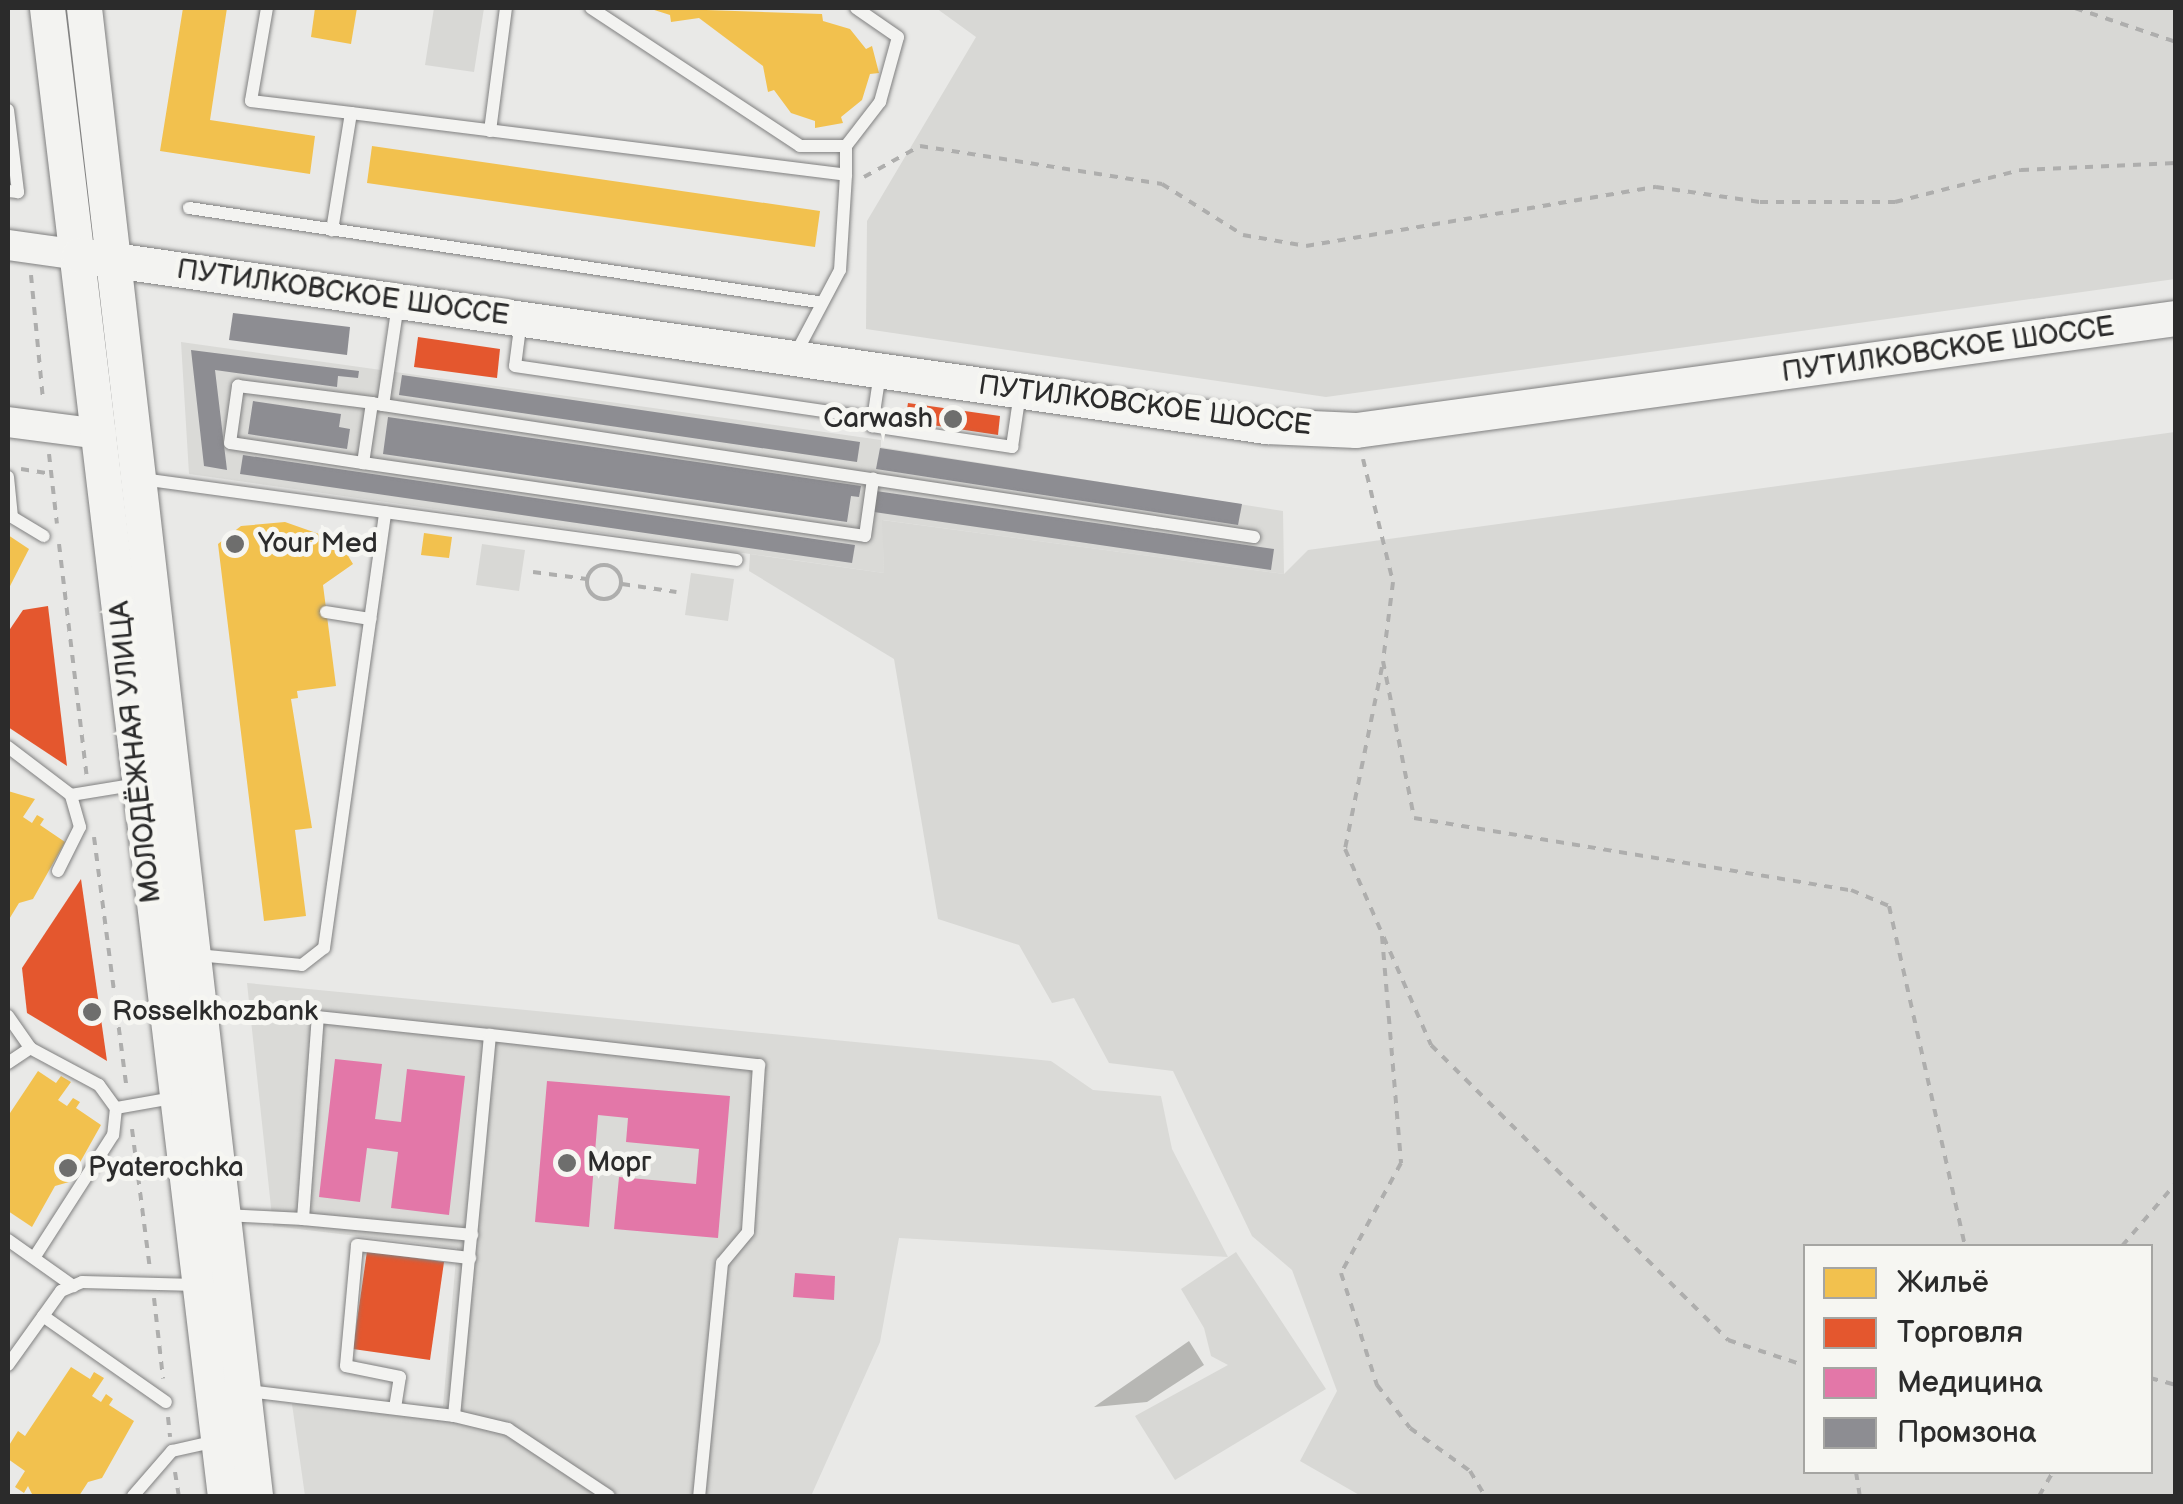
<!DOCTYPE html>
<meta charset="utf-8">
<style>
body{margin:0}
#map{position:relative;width:2183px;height:1504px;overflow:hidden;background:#e9e9e7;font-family:"Balsamiq Sans",sans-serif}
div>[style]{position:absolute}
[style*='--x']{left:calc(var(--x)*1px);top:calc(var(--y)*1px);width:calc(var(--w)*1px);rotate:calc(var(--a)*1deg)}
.built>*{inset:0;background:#dadad7}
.green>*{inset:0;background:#d8d8d5}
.water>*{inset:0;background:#b7b7b4}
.homes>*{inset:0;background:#f2c14e}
.shops>*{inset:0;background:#e4572e}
.health>*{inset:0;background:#e377a8}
.industry>*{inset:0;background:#8d8d92}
.path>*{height:4px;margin-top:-2px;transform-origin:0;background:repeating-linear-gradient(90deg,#aeaead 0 8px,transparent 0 16px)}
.path>.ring{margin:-2px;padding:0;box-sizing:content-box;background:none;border:4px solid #aeaead;border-radius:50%}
.roads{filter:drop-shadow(0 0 2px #808080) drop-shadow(0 0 2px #808080)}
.service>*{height:12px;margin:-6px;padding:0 6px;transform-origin:6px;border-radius:6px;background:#f3f3f1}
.tertiary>*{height:30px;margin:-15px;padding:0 15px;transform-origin:15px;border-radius:15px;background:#f3f3f1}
.secondary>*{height:35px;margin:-17.5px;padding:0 17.5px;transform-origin:17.5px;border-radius:17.5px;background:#f3f3f1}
.dots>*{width:28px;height:28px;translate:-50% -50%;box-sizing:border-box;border:5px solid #f6f6f2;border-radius:50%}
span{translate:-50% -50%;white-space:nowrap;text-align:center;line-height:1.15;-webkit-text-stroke:10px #f6f6f2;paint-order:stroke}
.street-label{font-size:28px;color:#2b2b2b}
.poi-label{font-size:28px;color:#2b2b2b}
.right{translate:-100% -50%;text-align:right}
.left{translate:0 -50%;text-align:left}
.frame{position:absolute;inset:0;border:10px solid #2b2b2b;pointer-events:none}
.legend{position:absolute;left:1803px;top:1244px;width:350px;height:230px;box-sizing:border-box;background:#f6f6f2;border:2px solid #a5a5a2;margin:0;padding:12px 18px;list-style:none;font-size:30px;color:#2b2b2b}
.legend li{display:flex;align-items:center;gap:20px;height:50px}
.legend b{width:50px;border:2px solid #a5a5a2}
</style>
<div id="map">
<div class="built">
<i style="clip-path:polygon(181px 342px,881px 440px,881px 447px,1283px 511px,1284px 574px,883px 520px,884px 573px,189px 474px)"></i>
<i style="clip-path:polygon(247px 983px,1051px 1061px,1093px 1090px,1161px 1096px,1172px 1149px,1228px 1257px,899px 1238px,880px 1342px,811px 1496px,305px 1496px,292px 1404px,443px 1406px,457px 1248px,273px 1226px)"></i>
</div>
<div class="green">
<i style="clip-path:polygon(434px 8px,484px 8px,474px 72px,425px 65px)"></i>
<i style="clip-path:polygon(936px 8px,2175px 8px,2175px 279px,1326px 397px,866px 329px,867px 221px,976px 37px)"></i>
<i style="clip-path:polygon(evenodd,2175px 432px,2175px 1496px,1361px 1496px,1300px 1461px,1337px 1391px,1292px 1270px,1252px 1236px,1173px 1071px,1109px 1063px,1074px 998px,1052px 1003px,1019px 945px,938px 919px,894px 659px,749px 571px,750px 554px,884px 573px,882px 520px,1284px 574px,1308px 550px,2175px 432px,1806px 1246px,2150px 1246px,2150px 1472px,1806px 1472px,1806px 1246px)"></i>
<i style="clip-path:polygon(482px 544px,525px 550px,519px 591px,476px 585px)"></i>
<i style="clip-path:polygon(691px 573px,734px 579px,728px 621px,685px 615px)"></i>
<i style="clip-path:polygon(1236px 1252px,1326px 1389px,1175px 1480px,1135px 1416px,1228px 1365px,1211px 1356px,1204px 1328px,1181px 1289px)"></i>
</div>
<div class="water">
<i style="clip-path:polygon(1189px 1341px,1204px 1365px,1147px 1402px,1094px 1407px)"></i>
</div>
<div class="homes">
<i style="clip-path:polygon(183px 8px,227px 8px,210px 120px,315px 136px,310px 174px,160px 151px)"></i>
<i style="clip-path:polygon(315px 8px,357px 8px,351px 44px,311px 37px)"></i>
<i style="clip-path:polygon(648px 8px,822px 14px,823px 21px,850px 29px,866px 49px,872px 46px,879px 73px,870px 74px,862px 100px,841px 117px,843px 123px,815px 128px,815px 121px,791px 113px,774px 90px,768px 92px,763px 66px,699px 18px,671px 22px,670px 15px)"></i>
<i style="clip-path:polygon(372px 146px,820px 211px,815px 247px,367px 183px)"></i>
<i style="clip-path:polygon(285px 522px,339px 541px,353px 564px,323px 585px,336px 686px,297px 691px,298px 698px,291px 699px,312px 828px,295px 830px,306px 916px,264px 921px,218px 544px,241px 526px)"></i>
<i style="clip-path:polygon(424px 533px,452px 537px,449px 558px,421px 555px)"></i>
<i style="clip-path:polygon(8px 535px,29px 549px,8px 590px)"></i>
<i style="clip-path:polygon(8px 791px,35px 799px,23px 817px,32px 823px,37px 815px,44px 819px,40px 825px,65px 842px,33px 899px,19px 903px,8px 921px)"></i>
<i style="clip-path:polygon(38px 1071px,56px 1083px,61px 1076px,71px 1082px,58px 1100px,67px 1106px,73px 1098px,80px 1102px,76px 1108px,101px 1125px,69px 1182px,55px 1186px,32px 1227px,8px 1211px,8px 1116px)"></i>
<i style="clip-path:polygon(71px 1367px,90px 1379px,94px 1372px,104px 1378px,92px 1396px,101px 1402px,106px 1394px,113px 1399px,109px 1405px,134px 1421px,102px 1478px,88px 1482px,79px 1496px,33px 1496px,28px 1486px,24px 1493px,15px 1487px,25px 1471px,8px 1459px,8px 1447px,18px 1431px,25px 1436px)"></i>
</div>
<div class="shops">
<i style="clip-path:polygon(418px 337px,500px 349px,497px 378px,414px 367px)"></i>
<i style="clip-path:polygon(908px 403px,1000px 416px,998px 435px,905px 421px)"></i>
<i style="clip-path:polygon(48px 606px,67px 766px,8px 727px,8px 632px,23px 610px)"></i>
<i style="clip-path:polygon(81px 879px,107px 1061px,27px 1013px,22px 968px)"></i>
<i style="clip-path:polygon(367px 1251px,444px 1262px,430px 1360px,353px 1349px)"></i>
</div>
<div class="health">
<i style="clip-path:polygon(335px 1059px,382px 1064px,375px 1119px,401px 1122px,407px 1069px,465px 1076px,449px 1215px,391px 1208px,398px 1152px,367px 1148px,360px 1202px,319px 1197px)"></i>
<i style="clip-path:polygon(547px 1081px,730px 1096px,718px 1238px,614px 1229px,619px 1177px,696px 1184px,699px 1149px,626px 1142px,628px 1118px,598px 1115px,589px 1227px,535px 1222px)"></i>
<i style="clip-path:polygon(795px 1273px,835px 1276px,834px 1300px,793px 1297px)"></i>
</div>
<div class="industry">
<i style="clip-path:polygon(233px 313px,350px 327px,347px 355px,229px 340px)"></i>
<i style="clip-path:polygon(191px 350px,359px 371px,358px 378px,338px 376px,337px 387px,215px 370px,227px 470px,204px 466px)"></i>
<i style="clip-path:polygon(402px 375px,860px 442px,857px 462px,399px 395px)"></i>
<i style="clip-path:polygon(253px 401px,341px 414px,339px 427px,350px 429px,347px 449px,248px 434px)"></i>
<i style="clip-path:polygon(388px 417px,861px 486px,859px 497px,851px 496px,847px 522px,383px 454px)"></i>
<i style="clip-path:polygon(880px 448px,1242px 504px,1238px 525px,876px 469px)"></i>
<i style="clip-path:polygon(243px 455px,855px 545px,852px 563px,240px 474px)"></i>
<i style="clip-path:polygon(876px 491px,1274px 549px,1271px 570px,874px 512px)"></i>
</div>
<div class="path">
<i style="--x:2075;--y:8;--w:107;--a:18.6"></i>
<i style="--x:864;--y:177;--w:64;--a:-29"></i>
<i style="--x:920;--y:146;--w:245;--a:8.9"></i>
<i style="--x:1162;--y:184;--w:96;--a:32.2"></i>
<i style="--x:1243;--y:235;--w:64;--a:9.9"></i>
<i style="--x:1306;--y:246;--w:355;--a:-9.6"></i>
<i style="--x:1656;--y:187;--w:105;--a:8.2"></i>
<i style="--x:1760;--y:202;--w:135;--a:0"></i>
<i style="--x:1895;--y:202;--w:130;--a:-14.3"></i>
<i style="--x:2021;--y:170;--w:155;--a:-2.6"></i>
<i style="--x:31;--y:275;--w:126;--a:84.5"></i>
<i style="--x:49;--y:454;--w:70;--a:83.5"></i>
<i style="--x:1363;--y:459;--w:127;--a:76.3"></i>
<i style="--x:1393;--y:582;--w:80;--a:97.2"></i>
<i style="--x:1383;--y:661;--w:160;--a:78.8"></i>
<i style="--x:1414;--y:818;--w:443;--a:9.4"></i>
<i style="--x:1851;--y:890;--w:41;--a:22.8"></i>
<i style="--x:1889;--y:906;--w:348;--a:77.4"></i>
<i style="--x:21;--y:469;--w:30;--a:9"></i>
<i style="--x:59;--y:544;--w:236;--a:83.2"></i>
<i class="ring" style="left:587px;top:565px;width:30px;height:30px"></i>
<i style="--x:533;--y:572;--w:54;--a:7.4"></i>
<i style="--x:622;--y:584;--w:55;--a:8.4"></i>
<i style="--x:1382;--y:667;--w:186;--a:101.5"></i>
<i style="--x:1345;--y:849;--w:214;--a:66.3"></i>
<i style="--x:1431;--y:1045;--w:419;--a:44.8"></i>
<i style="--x:1728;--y:1340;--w:82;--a:18.4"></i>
<i style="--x:94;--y:837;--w:255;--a:82.6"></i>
<i style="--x:1382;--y:936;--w:228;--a:85.2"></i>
<i style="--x:1401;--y:1163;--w:125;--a:118.6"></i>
<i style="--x:1341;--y:1273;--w:118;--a:72.2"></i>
<i style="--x:1377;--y:1385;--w:54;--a:52.5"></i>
<i style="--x:1410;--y:1428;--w:74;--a:35.6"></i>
<i style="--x:1470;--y:1471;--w:29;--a:59"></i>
<i style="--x:132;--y:1129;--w:141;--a:82.7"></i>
<i style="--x:2122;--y:1246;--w:83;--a:-49.4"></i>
<i style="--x:154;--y:1298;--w:81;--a:83.6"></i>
<i style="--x:2150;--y:1378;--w:27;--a:15"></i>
<i style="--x:168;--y:1417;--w:20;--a:84"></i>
<i style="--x:175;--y:1472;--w:24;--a:81"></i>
<i style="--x:1856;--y:1472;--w:24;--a:81"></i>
<i style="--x:2039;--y:1496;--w:28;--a:-60"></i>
</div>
<div class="roads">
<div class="service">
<i style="--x:267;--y:8;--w:94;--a:99.8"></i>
<i style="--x:251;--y:101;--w:101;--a:6.8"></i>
<i style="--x:351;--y:113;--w:119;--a:99.2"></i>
<i style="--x:591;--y:8;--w:250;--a:33.4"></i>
<i style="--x:800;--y:146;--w:46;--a:0"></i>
<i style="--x:846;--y:146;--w:29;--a:90"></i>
<i style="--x:8;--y:110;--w:83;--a:83"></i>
<i style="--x:18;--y:192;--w:10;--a:-174"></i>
<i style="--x:351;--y:113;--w:499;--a:7.1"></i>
<i style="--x:846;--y:175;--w:95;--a:93.6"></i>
<i style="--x:840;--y:270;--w:98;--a:117.9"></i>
<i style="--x:490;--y:131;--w:124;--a:-82.6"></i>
<i style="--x:846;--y:146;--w:56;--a:-52.3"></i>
<i style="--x:880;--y:102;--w:67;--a:-74.5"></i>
<i style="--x:898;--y:37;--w:51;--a:-145.4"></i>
<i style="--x:189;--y:208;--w:636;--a:8.5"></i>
<i style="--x:398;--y:304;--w:102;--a:98.4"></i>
<i style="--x:383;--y:405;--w:881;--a:8.62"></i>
<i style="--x:521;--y:320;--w:46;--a:97.4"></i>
<i style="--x:515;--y:366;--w:362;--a:8.3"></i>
<i style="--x:880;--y:373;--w:54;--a:98.6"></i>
<i style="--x:872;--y:426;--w:142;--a:8.5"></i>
<i style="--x:1012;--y:447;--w:55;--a:-81.6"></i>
<i style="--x:383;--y:405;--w:11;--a:-170"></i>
<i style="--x:372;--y:403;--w:61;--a:98.5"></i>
<i style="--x:363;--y:463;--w:507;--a:8.27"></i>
<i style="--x:865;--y:536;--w:58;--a:-82"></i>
<i style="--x:363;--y:463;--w:134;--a:-171.4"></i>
<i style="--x:230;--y:443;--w:58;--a:-82"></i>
<i style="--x:238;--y:386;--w:135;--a:7.2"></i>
<i style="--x:8;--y:477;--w:40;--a:84.3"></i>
<i style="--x:12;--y:517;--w:37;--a:31"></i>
<i style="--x:142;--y:479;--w:600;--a:7.75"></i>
<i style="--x:326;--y:612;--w:45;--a:9"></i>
<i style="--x:8;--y:747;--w:79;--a:37.3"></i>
<i style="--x:71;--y:795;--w:68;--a:-9.3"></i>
<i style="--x:58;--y:871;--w:49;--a:-63.4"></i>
<i style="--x:80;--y:827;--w:33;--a:-106"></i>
<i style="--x:197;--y:955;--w:105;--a:5.4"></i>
<i style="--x:302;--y:965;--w:28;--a:-38"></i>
<i style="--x:324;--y:948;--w:440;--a:-82"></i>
<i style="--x:8;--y:1016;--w:39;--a:55"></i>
<i style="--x:8;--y:1063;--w:27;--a:-34"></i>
<i style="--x:30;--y:1048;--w:78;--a:28.2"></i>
<i style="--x:99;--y:1085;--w:29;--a:54"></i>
<i style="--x:116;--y:1108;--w:27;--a:96"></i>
<i style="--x:113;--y:1135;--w:146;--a:122.7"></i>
<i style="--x:116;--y:1108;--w:58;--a:-10"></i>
<i style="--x:225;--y:1215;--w:78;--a:2.9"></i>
<i style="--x:303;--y:1219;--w:203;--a:-85.8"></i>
<i style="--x:318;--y:1017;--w:173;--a:6"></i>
<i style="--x:303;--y:1219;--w:170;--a:5.4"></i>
<i style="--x:8;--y:1240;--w:80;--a:35.3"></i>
<i style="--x:43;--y:1316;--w:150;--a:35"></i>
<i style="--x:8;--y:1365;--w:91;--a:-54.4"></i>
<i style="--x:61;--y:1291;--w:23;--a:-23"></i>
<i style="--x:82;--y:1282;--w:115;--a:1.5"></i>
<i style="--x:248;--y:1391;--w:208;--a:6.9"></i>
<i style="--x:454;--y:1416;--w:56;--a:13.5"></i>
<i style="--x:508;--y:1429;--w:121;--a:33.6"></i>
<i style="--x:395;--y:1408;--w:31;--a:-81"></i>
<i style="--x:400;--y:1377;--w:55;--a:-168.5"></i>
<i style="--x:346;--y:1366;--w:121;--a:-84.8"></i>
<i style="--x:357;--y:1245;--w:114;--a:6.6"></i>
<i style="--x:454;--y:1416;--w:383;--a:-84.6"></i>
<i style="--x:490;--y:1035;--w:271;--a:6.4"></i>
<i style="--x:759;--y:1065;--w:167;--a:93.8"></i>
<i style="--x:748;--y:1232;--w:40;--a:130"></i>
<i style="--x:722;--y:1263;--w:234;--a:95.6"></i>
<i style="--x:133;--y:1496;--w:60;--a:-49.1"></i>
<i style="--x:172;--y:1451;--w:45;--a:-12.8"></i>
</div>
<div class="tertiary">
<i style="--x:8;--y:245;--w:72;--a:8"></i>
<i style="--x:8;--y:422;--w:94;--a:7.4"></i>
</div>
<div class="secondary">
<i style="--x:47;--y:8;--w:1499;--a:83.18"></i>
<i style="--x:84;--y:8;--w:1498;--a:83.44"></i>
<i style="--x:79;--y:255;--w:1199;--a:8.2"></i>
<i style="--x:1266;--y:426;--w:90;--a:2.5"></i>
<i style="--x:1356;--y:430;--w:828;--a:-7.78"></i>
</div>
</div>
<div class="dots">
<i style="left:953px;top:419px;background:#6e6e6d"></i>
<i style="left:235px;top:544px;background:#6e6e6d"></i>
<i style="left:92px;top:1012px;background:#6e6e6d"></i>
<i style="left:567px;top:1163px;background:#6e6e6d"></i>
<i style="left:68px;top:1168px;background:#6e6e6d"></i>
</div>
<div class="street-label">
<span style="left:343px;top:293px;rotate:8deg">ПУТИЛКОВСКОЕ ШОССЕ</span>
<span style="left:1948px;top:350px;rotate:-8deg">ПУТИЛКОВСКОЕ ШОССЕ</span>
<span style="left:1145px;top:406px;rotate:7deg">ПУТИЛКОВСКОЕ ШОССЕ</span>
<span style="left:136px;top:752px;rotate:-96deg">МОЛОДЁЖНАЯ УЛИЦА</span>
</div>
<div class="poi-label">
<span class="right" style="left:933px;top:419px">Carwash</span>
<span class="left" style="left:258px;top:544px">Your Med</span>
<span class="left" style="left:112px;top:1012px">Rosselkhozbank</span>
<span class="left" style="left:587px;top:1163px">Морг</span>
<span class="left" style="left:88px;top:1168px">Pyaterochka</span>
</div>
<div class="frame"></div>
<ul class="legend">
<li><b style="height:28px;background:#f2c14e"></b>Жильё</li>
<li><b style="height:28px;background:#e4572e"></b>Торговля</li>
<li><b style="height:28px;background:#e377a8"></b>Медицина</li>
<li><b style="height:28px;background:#8d8d92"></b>Промзона</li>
</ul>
</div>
